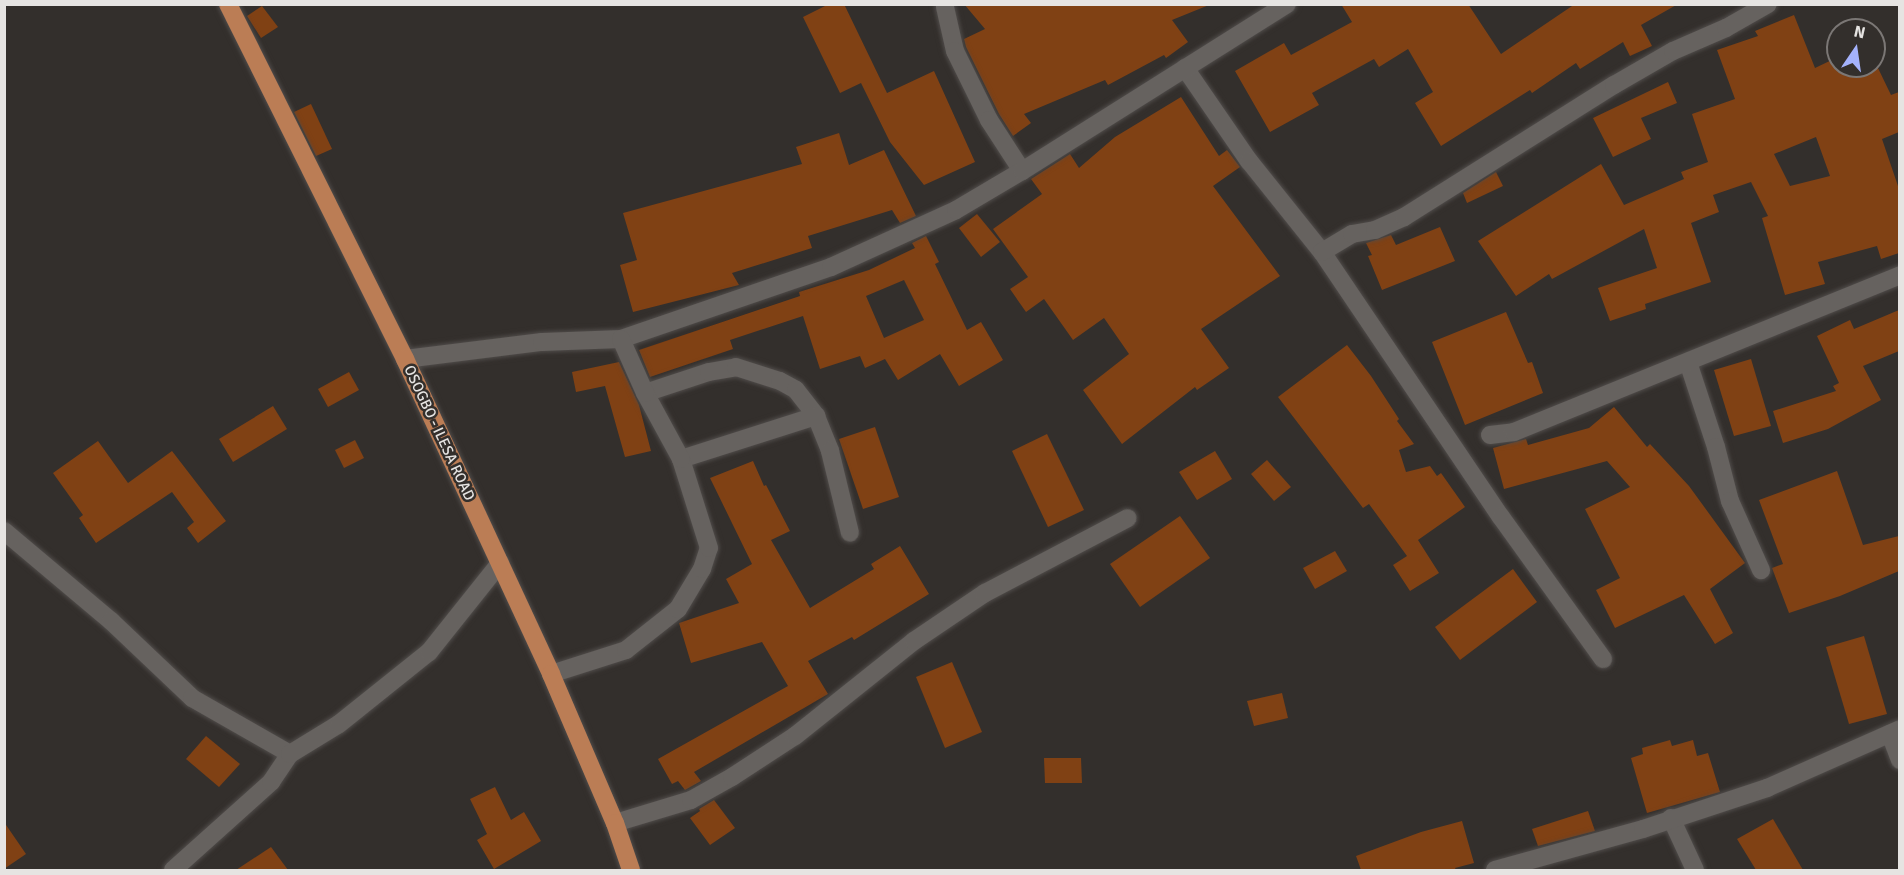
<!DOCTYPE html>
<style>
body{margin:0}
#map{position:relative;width:1904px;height:875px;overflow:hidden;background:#332f2c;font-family:Signika,sans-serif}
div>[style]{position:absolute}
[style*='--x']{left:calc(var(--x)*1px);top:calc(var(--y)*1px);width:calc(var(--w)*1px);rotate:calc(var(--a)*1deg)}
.building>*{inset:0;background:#804114}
.roads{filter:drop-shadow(0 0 2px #504c4a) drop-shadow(0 0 2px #504c4a)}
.street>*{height:18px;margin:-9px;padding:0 9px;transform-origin:9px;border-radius:9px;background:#66625f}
.primary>*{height:18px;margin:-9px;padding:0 9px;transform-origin:9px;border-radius:9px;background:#bb7d55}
span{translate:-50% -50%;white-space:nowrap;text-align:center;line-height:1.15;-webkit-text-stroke:5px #332f2c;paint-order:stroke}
.street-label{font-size:15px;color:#e6e4e2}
.frame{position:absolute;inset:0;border:6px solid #e6e4e2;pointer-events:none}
.north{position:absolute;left:1826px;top:18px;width:60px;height:60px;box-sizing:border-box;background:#332f2c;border:2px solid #7b7775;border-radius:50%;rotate:13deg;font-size:16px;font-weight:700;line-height:24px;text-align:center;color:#e6e4e2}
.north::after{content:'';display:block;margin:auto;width:21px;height:27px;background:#a4b2fc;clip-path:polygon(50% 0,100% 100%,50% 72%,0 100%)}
</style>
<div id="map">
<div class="building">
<i style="clip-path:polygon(829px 4px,844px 4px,887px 93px,934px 71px,975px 162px,924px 185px,890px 142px,861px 83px,840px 93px,803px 17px)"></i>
<i style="clip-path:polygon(964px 4px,1209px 4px,1209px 5px,1172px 20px,1188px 42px,1166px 58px,1164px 55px,1108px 85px,1105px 80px,1024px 114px,1031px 123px,1013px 136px,999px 114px,966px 47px,964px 39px,985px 29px)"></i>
<i style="clip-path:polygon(1341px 4px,1468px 4px,1501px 54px,1575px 4px,1678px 4px,1641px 25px,1652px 46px,1630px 56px,1623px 42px,1580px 69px,1576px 63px,1532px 93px,1530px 90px,1441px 146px,1415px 103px,1433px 92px,1408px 49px,1379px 67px,1374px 59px,1312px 93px,1319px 105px,1270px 132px,1235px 71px,1284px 43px,1291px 55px,1352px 22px)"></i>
<i style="clip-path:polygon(262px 6px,278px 27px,261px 38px,247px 16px)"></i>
<i style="clip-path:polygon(evenodd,1794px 15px,1815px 68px,1838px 57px,1838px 66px,1877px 66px,1891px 95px,1899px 92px,1899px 132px,1882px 139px,1899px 189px,1899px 253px,1881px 259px,1877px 246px,1818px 262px,1825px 284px,1785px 295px,1762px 218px,1768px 216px,1751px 182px,1713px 195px,1719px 212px,1691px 223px,1711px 282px,1645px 304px,1646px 309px,1610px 321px,1598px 288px,1657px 268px,1644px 229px,1552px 279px,1549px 274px,1516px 296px,1478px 241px,1601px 164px,1624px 205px,1684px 179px,1681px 172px,1708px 162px,1692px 114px,1735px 99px,1717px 50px,1758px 36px,1755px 31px,1794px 15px,1816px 137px,1830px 176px,1790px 186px,1774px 154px,1816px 137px)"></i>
<i style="clip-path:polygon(1668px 82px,1677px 103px,1641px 118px,1651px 139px,1613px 157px,1593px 118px)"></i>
<i style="clip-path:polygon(1181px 97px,1219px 156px,1227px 150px,1240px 167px,1213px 186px,1280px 276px,1201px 329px,1229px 368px,1197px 390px,1195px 387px,1122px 444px,1083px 390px,1129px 354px,1104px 318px,1073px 340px,1044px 299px,1026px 312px,1010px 289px,1028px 277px,993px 229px,1042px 194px,1031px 179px,1070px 154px,1079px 168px,1115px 137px)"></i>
<i style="clip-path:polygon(311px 104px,332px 149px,316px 156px,294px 112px)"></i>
<i style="clip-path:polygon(839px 133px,849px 165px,884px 150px,916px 216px,900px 223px,892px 210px,808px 236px,812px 248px,732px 273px,739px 285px,633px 312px,620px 265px,637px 260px,623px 213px,802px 164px,796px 147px)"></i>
<i style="clip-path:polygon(1496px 172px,1503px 186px,1467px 203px,1463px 193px)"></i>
<i style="clip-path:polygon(977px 214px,1000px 242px,981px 257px,959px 228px)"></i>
<i style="clip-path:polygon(1440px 227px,1455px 261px,1382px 290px,1368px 256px,1372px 255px,1366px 243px,1391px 235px,1396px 245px)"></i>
<i style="clip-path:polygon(evenodd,926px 236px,939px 262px,935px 264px,967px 330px,981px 322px,1003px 360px,959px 386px,940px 354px,898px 380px,885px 359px,865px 368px,860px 356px,820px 369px,803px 316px,730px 340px,733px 349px,650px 377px,639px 350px,800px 296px,799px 292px,869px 270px,915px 248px,912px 243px,926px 236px,904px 280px,924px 320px,884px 338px,866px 296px,904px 280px)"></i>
<i style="clip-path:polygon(1899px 310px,1899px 351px,1863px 366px,1881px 400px,1828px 429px,1783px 443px,1773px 411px,1836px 391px,1833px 386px,1839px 383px,1817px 336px,1850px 320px,1854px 329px)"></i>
<i style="clip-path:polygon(1506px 312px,1528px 363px,1532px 362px,1543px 393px,1465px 425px,1432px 342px)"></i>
<i style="clip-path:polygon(1347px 345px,1371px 376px,1399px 419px,1397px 421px,1414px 444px,1399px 450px,1406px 472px,1430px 466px,1437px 476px,1441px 473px,1465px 507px,1418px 540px,1439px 573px,1410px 591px,1393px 565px,1407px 556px,1369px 504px,1363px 508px,1278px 397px)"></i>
<i style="clip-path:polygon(1751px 359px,1771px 426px,1734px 436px,1714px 370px)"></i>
<i style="clip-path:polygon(619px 362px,639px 405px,651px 451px,625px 457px,605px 386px,576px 392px,572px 372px)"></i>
<i style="clip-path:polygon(349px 372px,359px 390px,328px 407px,318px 389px)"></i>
<i style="clip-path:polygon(273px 406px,287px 429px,233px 462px,219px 439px)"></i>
<i style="clip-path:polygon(1614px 407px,1647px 447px,1650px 444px,1689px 486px,1745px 563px,1710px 589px,1733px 633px,1715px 644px,1684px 595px,1615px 628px,1596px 590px,1620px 578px,1585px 509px,1630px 487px,1607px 461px,1504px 489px,1493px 448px,1526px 439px,1528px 445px,1589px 428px)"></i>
<i style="clip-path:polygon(875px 427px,899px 497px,863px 509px,839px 439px)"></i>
<i style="clip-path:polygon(1047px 434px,1084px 510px,1048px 527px,1012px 451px)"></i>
<i style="clip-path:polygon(355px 440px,364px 458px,344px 468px,335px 450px)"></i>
<i style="clip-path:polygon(98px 441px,128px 483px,172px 451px,226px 521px,198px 543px,187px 528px,194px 522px,172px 492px,96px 543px,79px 518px,83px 515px,53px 473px)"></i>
<i style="clip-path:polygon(1215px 451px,1232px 479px,1197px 500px,1179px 472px)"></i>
<i style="clip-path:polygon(1267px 460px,1291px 487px,1274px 501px,1251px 474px)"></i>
<i style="clip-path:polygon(753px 461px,764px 486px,766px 485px,790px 531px,771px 540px,810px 608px,874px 569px,871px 564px,900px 546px,929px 594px,854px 640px,852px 637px,808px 661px,828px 694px,694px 772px,701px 781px,685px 790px,678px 781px,672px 784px,658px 759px,788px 686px,762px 642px,691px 663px,679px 623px,739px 603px,726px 579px,752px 564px,710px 478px)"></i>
<i style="clip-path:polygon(1837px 471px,1863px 545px,1899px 536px,1899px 571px,1840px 596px,1789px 613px,1772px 568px,1783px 564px,1759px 500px)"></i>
<i style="clip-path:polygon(1180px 516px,1210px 558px,1140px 607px,1110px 564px)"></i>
<i style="clip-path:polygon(1335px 551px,1347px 571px,1315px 589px,1303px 568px)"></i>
<i style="clip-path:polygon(1513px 569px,1537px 602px,1460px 660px,1435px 627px)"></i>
<i style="clip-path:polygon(1864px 636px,1887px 714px,1849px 724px,1826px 647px)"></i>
<i style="clip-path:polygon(952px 662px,982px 732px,945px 748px,916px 677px)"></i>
<i style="clip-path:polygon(1282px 693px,1288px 718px,1254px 726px,1247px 701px)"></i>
<i style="clip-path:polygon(206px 736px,240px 764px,219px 787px,186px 759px)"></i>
<i style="clip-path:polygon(1670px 740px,1672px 746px,1693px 740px,1697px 756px,1708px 753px,1720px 792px,1647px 813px,1631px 758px,1643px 754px,1642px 748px)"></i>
<i style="clip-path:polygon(1044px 758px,1081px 758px,1082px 783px,1045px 783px)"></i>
<i style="clip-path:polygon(495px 787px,511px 820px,524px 812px,541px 841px,494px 869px,477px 840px,487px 834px,470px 799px)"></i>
<i style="clip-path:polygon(714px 800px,735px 828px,710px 845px,690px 818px,700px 811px,699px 809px)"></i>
<i style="clip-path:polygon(1588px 811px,1595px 831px,1538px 846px,1532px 829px)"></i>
<i style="clip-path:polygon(1773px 819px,1803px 870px,1756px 870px,1737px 839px)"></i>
<i style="clip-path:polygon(1462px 821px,1474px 863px,1455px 868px,1456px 870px,1361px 870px,1356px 856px,1421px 832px)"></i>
<i style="clip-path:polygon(4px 822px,26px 854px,4px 869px)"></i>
<i style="clip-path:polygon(271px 847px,288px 870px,236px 870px)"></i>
</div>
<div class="roads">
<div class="street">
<i style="--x:945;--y:7;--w:45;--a:77.2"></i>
<i style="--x:955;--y:51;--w:77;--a:63.8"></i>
<i style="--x:989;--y:120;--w:61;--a:57.1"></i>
<i style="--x:1185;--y:68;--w:113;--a:55.5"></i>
<i style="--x:1249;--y:161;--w:117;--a:51.3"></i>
<i style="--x:1322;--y:252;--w:320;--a:56"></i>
<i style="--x:1501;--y:517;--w:175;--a:54.3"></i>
<i style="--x:1322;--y:252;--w:35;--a:-31"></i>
<i style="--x:1352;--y:234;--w:23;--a:-10"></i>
<i style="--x:1375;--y:230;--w:32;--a:-24"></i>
<i style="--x:1404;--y:217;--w:248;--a:-32.2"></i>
<i style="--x:1614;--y:85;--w:68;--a:-30"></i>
<i style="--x:1673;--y:51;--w:58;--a:-23.5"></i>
<i style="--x:1726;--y:28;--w:48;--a:-29.7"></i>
<i style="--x:405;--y:359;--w:138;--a:-7.1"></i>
<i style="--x:542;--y:342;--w:79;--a:-2.2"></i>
<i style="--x:621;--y:339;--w:222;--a:-18.9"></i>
<i style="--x:831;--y:267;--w:137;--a:-24.5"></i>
<i style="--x:956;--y:210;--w:77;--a:-30.6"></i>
<i style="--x:1022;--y:171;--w:313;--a:-32.2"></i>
<i style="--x:1688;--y:362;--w:89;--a:71.8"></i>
<i style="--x:1716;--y:447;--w:56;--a:75.5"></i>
<i style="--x:1730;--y:501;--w:76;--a:65.8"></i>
<i style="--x:645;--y:393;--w:67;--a:-18.2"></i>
<i style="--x:709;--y:372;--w:27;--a:-10"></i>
<i style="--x:736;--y:367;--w:46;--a:17.7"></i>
<i style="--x:780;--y:381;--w:18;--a:29"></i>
<i style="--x:796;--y:390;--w:33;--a:52"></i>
<i style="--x:816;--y:416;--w:38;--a:68"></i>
<i style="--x:830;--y:451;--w:84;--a:76.3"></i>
<i style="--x:1490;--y:435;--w:24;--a:-7"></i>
<i style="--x:1514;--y:432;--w:417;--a:-22.1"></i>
<i style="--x:681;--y:459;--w:142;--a:-17.7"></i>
<i style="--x:4;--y:531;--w:140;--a:40.1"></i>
<i style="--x:111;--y:621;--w:112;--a:43.5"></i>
<i style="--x:192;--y:698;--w:113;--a:29.7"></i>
<i style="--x:551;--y:674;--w:79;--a:-17.7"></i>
<i style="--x:626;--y:650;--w:66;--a:-38.3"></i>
<i style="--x:678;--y:609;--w:47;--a:-59"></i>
<i style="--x:702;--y:569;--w:22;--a:-72"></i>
<i style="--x:709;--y:548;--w:93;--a:-107.5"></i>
<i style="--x:681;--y:459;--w:75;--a:-118.6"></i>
<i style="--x:645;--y:393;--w:59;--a:-114"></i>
<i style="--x:1890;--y:734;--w:28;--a:69"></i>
<i style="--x:1671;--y:818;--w:57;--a:65.2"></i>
<i style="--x:615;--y:823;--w:79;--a:-16.8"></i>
<i style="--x:691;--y:800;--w:47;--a:-29.3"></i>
<i style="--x:732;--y:777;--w:75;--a:-33.1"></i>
<i style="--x:795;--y:736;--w:152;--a:-38.6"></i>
<i style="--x:914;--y:641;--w:86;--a:-34.1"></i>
<i style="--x:985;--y:593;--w:161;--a:-27.7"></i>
<i style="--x:173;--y:870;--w:132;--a:-41.9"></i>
<i style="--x:271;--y:782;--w:34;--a:-56"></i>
<i style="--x:290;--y:754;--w:57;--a:-31.5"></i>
<i style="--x:339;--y:724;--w:115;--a:-38.7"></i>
<i style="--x:429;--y:652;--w:114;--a:-51.4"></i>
<i style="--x:1495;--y:870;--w:154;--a:-15.5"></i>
<i style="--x:1643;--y:829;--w:131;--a:-18.3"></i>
<i style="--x:1767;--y:788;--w:145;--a:-23.9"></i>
</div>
<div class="primary">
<i style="--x:228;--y:4;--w:397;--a:63.5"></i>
<i style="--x:405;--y:359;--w:347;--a:65.1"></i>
<i style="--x:551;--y:674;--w:162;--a:66.8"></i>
<i style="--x:615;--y:823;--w:50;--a:71.2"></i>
</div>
</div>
<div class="street-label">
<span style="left:439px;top:433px;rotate:65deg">OSOGBO - ILESA ROAD</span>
</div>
<div class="frame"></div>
<div class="north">N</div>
</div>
